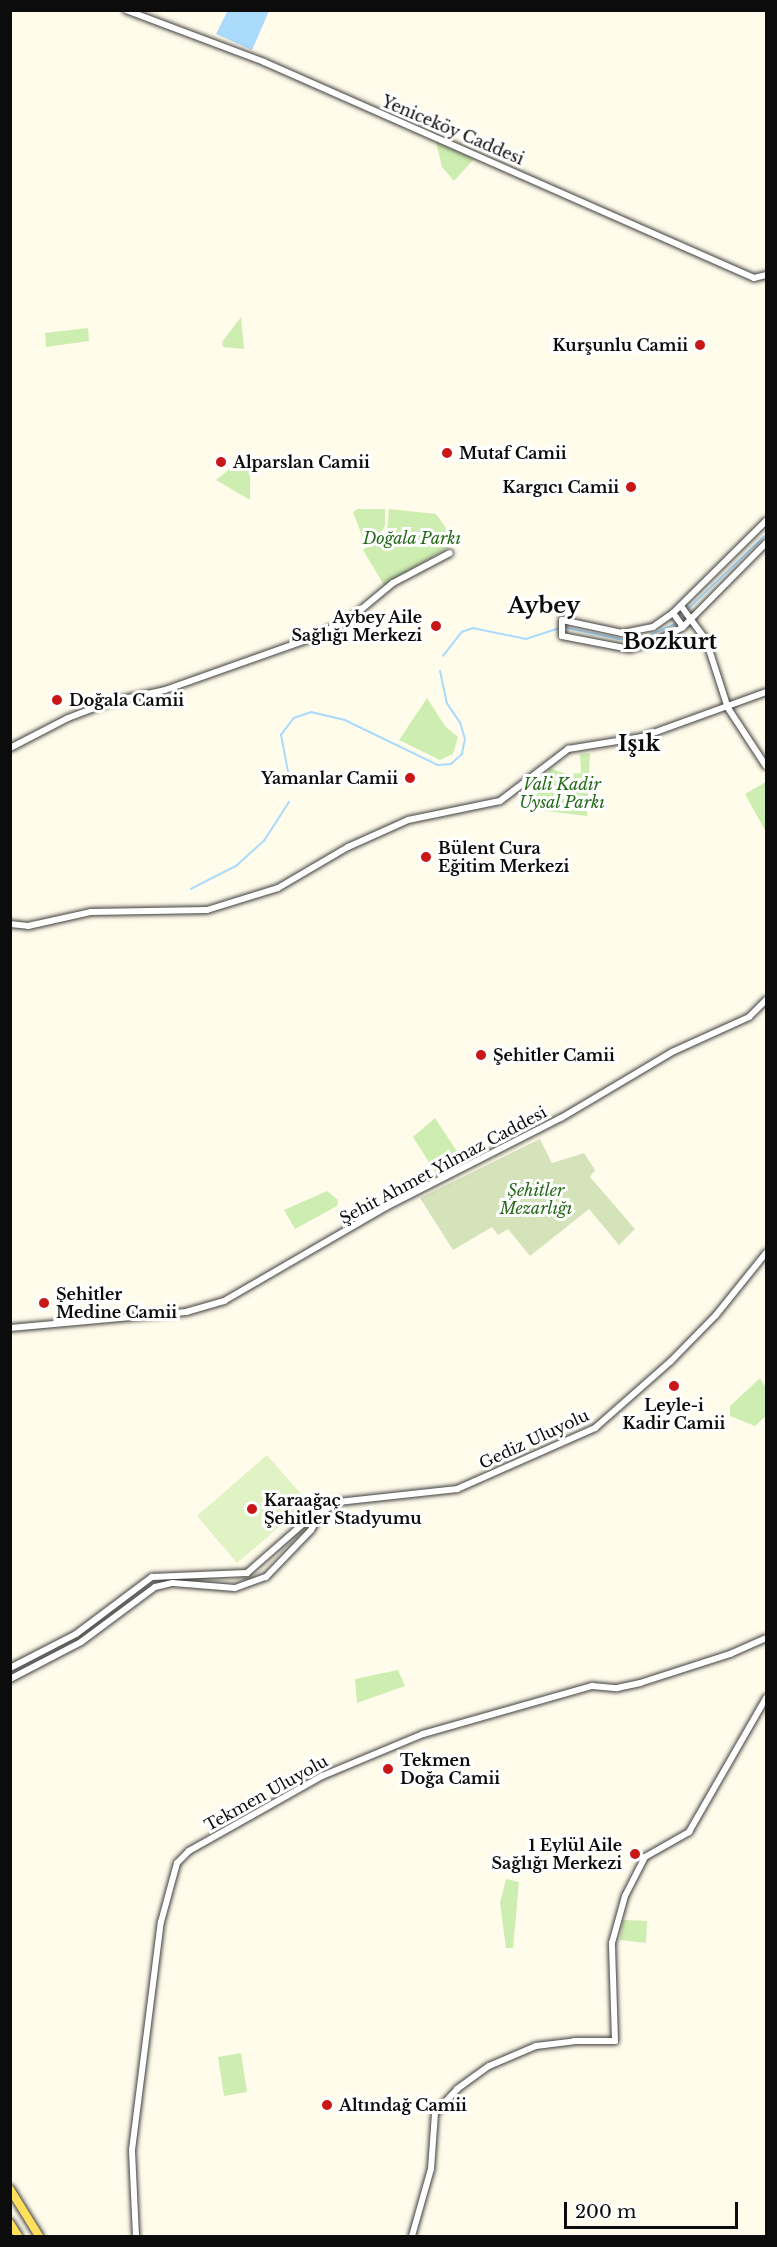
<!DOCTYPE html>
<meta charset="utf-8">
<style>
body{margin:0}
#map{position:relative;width:777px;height:2247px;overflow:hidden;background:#fffceb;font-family:"Libre Baskerville",serif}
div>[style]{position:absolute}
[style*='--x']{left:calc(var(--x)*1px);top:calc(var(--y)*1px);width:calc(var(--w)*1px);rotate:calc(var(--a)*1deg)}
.green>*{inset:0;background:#cdedb1}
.cemetery>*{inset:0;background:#d4e3ba}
.pitch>*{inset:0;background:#e1f3c4}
.water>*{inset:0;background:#aadafc}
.stream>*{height:1.5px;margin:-0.75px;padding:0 0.75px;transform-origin:0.75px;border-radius:0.75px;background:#aadafc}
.roads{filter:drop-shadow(0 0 2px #3f3f3f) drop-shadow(0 0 2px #3f3f3f)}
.tertiary>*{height:6px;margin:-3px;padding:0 3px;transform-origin:3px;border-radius:3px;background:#fff}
.primary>*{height:8px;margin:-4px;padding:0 4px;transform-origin:4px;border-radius:4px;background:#ffdf5b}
.dots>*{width:16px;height:16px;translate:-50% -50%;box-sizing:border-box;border:3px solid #fff;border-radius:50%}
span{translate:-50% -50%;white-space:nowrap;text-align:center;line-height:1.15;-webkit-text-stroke:6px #fff;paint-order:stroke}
.street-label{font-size:16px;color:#0c0c0c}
.poi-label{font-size:16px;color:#0c0c0c;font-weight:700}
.right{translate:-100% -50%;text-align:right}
.left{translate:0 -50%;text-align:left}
.park-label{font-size:16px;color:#246917;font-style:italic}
.district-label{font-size:22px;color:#0c0c0c;font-weight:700}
.frame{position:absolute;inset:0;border:12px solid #0c0c0c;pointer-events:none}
.scale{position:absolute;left:564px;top:2202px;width:174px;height:27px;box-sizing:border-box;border:3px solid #0c0c0c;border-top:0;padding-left:8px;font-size:18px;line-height:21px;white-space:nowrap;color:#0c0c0c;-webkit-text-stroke:4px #fff;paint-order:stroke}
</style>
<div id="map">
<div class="green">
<i style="clip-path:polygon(436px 142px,474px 159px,454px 181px,442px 167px)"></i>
<i style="clip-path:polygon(241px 317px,244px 349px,223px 347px,222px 342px)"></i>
<i style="clip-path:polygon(88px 328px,89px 341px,46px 347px,45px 333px)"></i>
<i style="clip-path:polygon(244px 457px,250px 466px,250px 500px,216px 480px)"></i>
<i style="clip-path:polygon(357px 509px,385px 509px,385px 526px,379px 535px,364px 541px,353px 512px)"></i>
<i style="clip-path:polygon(389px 509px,436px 514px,454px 539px,454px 544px,384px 585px,363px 550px,387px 532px)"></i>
<i style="clip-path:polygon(427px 698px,445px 726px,458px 737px,453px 754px,440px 760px,399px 740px)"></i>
<i style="clip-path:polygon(590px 753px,587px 816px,528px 809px,550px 768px,566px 774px,581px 773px,580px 754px)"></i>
<i style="clip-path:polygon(766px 782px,766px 832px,745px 794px)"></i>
<i style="clip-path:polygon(435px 1118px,464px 1162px,437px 1175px,413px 1137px)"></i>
<i style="clip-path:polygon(327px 1191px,338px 1200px,337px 1206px,295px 1229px,284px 1210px)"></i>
<i style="clip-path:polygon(760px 1378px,766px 1388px,766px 1416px,755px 1426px,730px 1416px,730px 1406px)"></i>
<i style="clip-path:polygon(398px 1670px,405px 1686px,357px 1703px,355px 1679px)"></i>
<i style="clip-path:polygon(506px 1879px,519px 1882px,513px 1948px,506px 1948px,500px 1903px)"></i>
<i style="clip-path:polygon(623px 1920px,647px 1921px,646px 1943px,620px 1940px)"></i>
<i style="clip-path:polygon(241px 2053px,247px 2092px,224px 2096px,218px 2057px)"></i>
</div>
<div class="cemetery">
<i style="clip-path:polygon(540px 1139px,552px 1163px,584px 1153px,595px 1170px,590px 1177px,635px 1229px,619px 1245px,589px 1209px,530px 1256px,508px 1229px,498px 1235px,492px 1227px,453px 1250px,420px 1198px)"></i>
</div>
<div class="pitch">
<i style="clip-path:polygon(267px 1455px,308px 1502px,237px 1563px,197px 1516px)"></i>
</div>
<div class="water">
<i style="clip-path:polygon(228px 10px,269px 11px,252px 50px,216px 34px)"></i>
</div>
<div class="stream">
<i style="--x:688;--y:609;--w:108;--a:-43.5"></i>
<i style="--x:567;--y:628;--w:68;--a:11.8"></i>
<i style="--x:634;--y:642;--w:45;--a:-23.7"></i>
<i style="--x:443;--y:656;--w:31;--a:-52"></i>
<i style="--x:462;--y:632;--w:12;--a:-20"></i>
<i style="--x:473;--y:628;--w:54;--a:11.7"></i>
<i style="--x:526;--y:639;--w:35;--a:-18"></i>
<i style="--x:290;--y:782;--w:48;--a:-100.8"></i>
<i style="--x:281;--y:735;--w:21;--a:-53"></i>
<i style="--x:294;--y:718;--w:18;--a:-19"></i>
<i style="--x:311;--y:712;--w:35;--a:13"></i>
<i style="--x:345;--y:720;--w:103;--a:25.8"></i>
<i style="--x:438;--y:765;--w:13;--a:-4"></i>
<i style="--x:451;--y:764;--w:15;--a:-42"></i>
<i style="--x:462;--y:754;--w:15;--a:-79"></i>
<i style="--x:465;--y:739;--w:17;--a:-107"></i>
<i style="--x:460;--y:723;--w:23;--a:-124"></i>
<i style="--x:447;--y:704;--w:33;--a:-102"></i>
<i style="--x:191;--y:889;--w:51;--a:-27.1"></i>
<i style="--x:236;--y:866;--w:38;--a:-42"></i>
<i style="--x:264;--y:841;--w:46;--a:-57.3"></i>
</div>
<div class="roads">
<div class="tertiary">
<i style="--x:126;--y:10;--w:147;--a:20.6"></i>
<i style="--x:264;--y:62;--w:535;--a:23.79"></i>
<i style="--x:754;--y:278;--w:12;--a:-14"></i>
<i style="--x:766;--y:521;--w:131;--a:135.3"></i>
<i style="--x:673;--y:613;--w:24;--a:145"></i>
<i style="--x:653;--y:627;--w:32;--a:169"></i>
<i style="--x:622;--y:633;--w:61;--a:-167.8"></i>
<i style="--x:562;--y:620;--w:16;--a:90"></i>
<i style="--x:562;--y:636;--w:69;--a:10.8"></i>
<i style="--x:630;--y:649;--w:27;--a:-17"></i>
<i style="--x:656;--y:641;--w:30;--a:-27"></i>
<i style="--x:683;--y:627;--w:118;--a:-45.3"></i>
<i style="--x:681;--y:606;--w:42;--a:53.7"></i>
<i style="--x:706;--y:640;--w:71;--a:72.1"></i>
<i style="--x:728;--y:708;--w:69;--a:56.8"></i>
<i style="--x:673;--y:613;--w:17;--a:54"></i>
<i style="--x:10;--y:748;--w:65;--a:-27.3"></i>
<i style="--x:68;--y:718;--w:45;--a:-20.9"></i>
<i style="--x:110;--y:702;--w:56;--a:-12.3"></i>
<i style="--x:165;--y:690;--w:159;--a:-19.5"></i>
<i style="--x:315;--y:637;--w:42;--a:-28.4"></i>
<i style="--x:352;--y:617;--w:53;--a:-39.7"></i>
<i style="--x:393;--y:583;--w:64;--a:-27.8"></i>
<i style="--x:10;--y:924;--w:18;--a:6"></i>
<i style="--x:28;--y:926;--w:65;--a:-12.5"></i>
<i style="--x:91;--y:912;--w:116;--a:-1"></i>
<i style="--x:207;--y:910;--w:74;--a:-17.2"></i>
<i style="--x:278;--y:888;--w:81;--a:-30.4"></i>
<i style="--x:348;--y:847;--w:66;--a:-24.2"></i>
<i style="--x:408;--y:820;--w:94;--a:-11.7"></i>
<i style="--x:500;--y:801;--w:86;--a:-37.4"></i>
<i style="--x:568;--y:749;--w:75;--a:-9.2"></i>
<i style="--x:642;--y:737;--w:132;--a:-19.9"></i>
<i style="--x:10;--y:1328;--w:177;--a:-5.2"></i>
<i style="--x:186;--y:1312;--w:40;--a:-16"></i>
<i style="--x:224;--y:1301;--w:187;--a:-30.1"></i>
<i style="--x:386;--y:1207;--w:196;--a:-27"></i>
<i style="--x:561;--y:1118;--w:129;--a:-30.7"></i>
<i style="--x:672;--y:1052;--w:85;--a:-24.4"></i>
<i style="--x:749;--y:1017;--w:24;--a:-45"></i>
<i style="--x:10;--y:1668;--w:74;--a:-27.3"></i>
<i style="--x:76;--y:1634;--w:95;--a:-36.9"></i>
<i style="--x:152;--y:1577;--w:95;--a:-2.4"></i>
<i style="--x:247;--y:1573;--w:77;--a:-41.3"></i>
<i style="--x:305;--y:1522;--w:39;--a:-31"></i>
<i style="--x:338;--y:1502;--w:120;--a:-6.2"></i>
<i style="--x:457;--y:1489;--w:151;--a:-23.8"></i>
<i style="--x:595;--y:1428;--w:101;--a:-41.4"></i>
<i style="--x:671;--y:1361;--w:64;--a:-45.6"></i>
<i style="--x:716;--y:1315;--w:80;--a:-51.1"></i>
<i style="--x:10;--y:1679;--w:80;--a:-27.5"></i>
<i style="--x:81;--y:1642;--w:92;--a:-36.6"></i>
<i style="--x:155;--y:1587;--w:18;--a:-13"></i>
<i style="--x:173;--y:1583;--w:62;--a:4.6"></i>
<i style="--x:235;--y:1588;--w:33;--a:-20"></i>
<i style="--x:266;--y:1577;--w:65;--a:-46.2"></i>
<i style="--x:311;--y:1530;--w:17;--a:-59"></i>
<i style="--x:136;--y:2236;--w:86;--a:-92.7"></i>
<i style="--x:132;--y:2150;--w:230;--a:-82.8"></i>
<i style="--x:161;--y:1922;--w:61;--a:-74.8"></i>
<i style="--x:177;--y:1863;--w:17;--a:-45"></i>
<i style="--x:189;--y:1851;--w:153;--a:-29.4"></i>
<i style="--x:322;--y:1776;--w:109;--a:-22.6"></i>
<i style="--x:423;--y:1734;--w:176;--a:-15.9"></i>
<i style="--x:592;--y:1686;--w:25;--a:5"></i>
<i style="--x:617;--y:1688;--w:24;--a:-12"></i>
<i style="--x:640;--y:1683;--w:95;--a:-17.9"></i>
<i style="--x:730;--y:1654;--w:39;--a:-24"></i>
<i style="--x:412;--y:2236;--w:70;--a:-74.2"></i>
<i style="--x:431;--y:2169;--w:56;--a:-85.9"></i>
<i style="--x:435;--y:2113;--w:33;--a:-47"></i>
<i style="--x:457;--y:2089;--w:39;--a:-36"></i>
<i style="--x:489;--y:2066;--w:51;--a:-23.1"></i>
<i style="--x:536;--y:2046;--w:38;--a:-7"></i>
<i style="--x:574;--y:2041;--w:41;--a:0"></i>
<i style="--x:615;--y:2041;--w:98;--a:-91.8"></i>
<i style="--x:612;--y:1943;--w:49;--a:-74.5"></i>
<i style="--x:625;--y:1896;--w:44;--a:-62.9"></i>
<i style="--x:645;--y:1857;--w:51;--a:-29.6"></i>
<i style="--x:689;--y:1832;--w:155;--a:-60.1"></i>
</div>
<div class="primary">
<i style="--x:10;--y:2189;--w:55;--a:58.3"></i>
<i style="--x:10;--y:2223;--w:15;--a:58"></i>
</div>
</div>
<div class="dots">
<i style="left:700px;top:345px;background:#c91718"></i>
<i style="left:447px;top:453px;background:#c91718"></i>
<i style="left:221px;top:462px;background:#c91718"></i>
<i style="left:631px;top:487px;background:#c91718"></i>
<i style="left:436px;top:626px;background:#c91718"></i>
<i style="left:57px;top:700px;background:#c91718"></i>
<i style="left:410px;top:778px;background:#c91718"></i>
<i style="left:426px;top:857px;background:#c91718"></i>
<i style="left:481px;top:1055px;background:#c91718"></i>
<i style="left:44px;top:1303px;background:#c91718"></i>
<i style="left:674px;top:1386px;background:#c91718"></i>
<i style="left:252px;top:1509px;background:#c91718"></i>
<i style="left:388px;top:1769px;background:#c91718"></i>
<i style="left:635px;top:1854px;background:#c91718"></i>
<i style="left:327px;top:2105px;background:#c91718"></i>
</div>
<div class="street-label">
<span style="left:453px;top:130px;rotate:23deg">Yeniceköy Caddesi</span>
<span style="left:443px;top:1165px;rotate:-28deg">Şehit Ahmet Yılmaz Caddesi</span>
<span style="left:534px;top:1439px;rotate:-25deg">Gediz Uluyolu</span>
<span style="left:266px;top:1793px;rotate:-29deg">Tekmen Uluyolu</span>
</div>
<div class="poi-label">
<span class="right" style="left:688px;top:345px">Kurşunlu Camii</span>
<span class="left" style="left:459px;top:453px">Mutaf Camii</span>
<span class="left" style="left:233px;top:462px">Alparslan Camii</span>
<span class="right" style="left:619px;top:487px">Kargıcı Camii</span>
<span class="right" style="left:422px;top:626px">Aybey Aile<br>Sağlığı Merkezi</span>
<span class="left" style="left:69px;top:700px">Doğala Camii</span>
<span class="right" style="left:398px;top:778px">Yamanlar Camii</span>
<span class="left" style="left:438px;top:857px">Bülent Cura<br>Eğitim Merkezi</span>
<span class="left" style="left:493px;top:1055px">Şehitler Camii</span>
<span class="left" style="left:56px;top:1303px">Şehitler<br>Medine Camii</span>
<span style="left:674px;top:1414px">Leyle-i<br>Kadir Camii</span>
<span class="left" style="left:264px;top:1509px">Karaağaç<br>Şehitler Stadyumu</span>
<span class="left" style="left:400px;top:1769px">Tekmen<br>Doğa Camii</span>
<span class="right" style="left:622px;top:1854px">1 Eylül Aile<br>Sağlığı Merkezi</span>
<span class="left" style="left:339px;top:2105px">Altındağ Camii</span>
</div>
<div class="park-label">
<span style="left:412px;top:538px">Doğala Parkı</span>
<span style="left:562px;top:793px">Vali Kadir<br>Uysal Parkı</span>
<span style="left:536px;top:1199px">Şehitler<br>Mezarlığı</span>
</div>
<div class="district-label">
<span style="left:544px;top:606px">Aybey</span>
<span style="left:670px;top:642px">Bozkurt</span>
<span style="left:639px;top:744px">Işık</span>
</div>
<div class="frame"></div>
<div class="scale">200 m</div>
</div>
